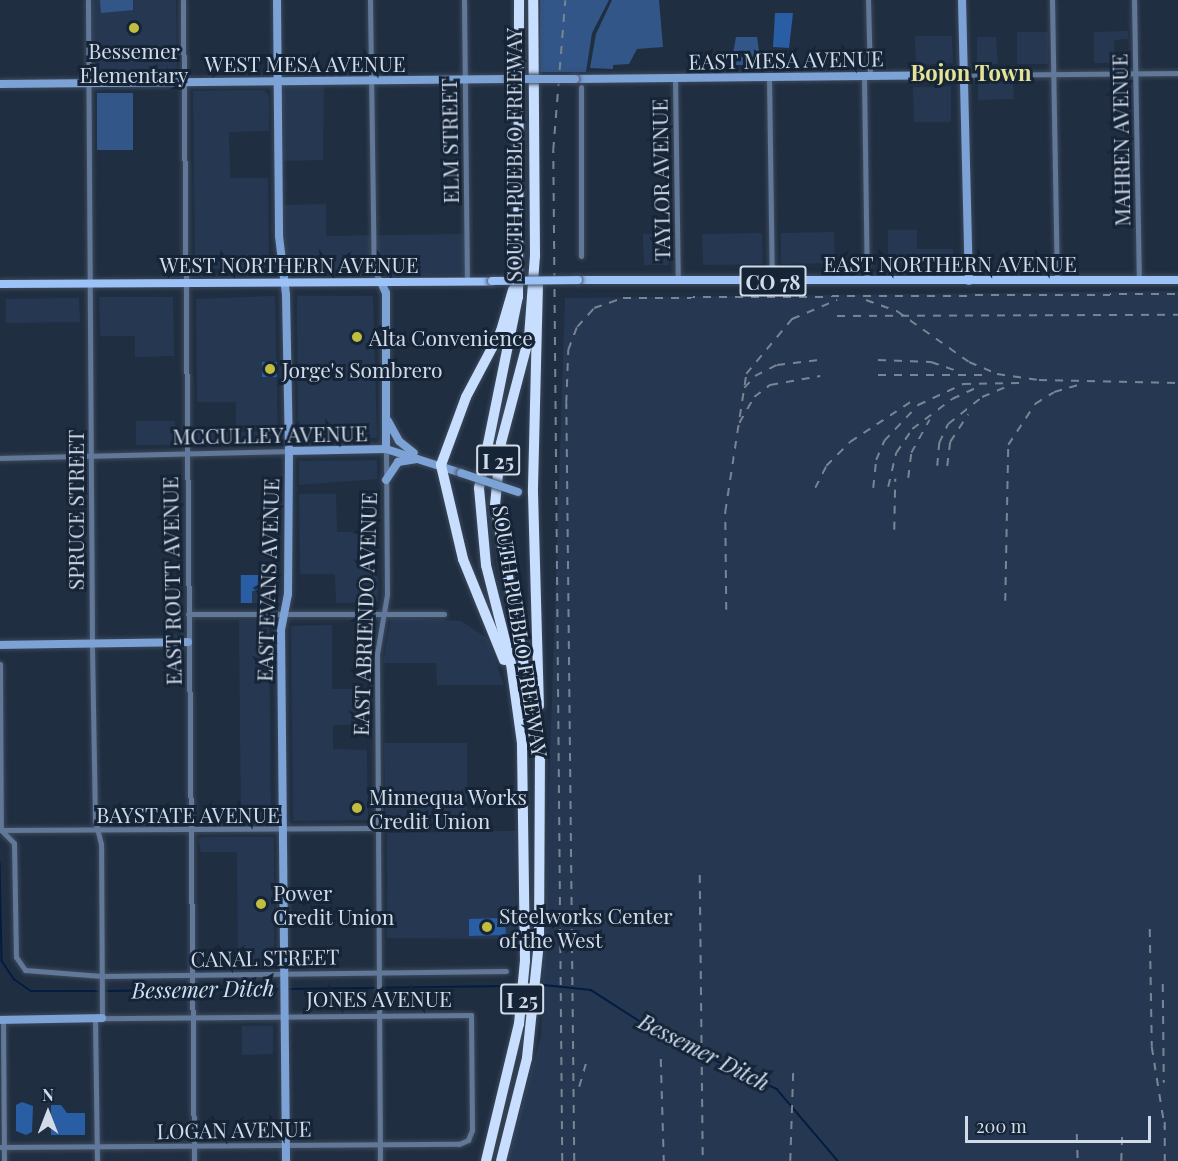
<!DOCTYPE html>
<style>
body{margin:0}
#map{position:relative;width:1178px;height:1161px;overflow:hidden;background:#202e41;font-family:"Playfair Display",serif}
div>[style]{position:absolute}
[style*='--x']{left:calc(var(--x)*1px);top:calc(var(--y)*1px);width:calc(var(--w)*1px);rotate:calc(var(--a)*1deg)}
.built>*{inset:0;background:#263851}
.green>*{inset:0;background:#335688}
.stream>*{height:1.5px;margin:-0.75px;padding:0 0.75px;transform-origin:0.75px;border-radius:0.75px;background:#031d41}
.building>*{inset:0;background:#295da4}
.roads{filter:drop-shadow(0 0 2px #3c4a5c) drop-shadow(0 0 2px #3c4a5c)}
.street>*{height:5px;margin:-2.5px;padding:0 2.5px;transform-origin:2.5px;border-radius:2.5px;background:#617898}
.secondary>*{height:8px;margin:-4px;padding:0 4px;transform-origin:4px;border-radius:4px;background:#7da2d6}
.primary>*{height:8px;margin:-4px;padding:0 4px;transform-origin:4px;border-radius:4px;background:#9cc2f8}
.highway>*{height:10px;margin:-5px;padding:0 5px;transform-origin:5px;border-radius:5px;background:#c8deff}
.rail>*{height:1.5px;margin-top:-0.75px;transform-origin:0;background:repeating-linear-gradient(90deg,#798494 0 8px,transparent 0 16px)}
.bridges{filter:drop-shadow(0 0 2px #3c4a5c) drop-shadow(0 0 2px #3c4a5c)}
.secondary-bridge>*{height:8px;margin:-4px;padding:0 4px;transform-origin:4px;border-radius:4px;background:#7da2d6}
.primary-bridge>*{height:8px;margin:-4px;padding:0 4px;transform-origin:4px;border-radius:4px;background:#9cc2f8}
.dots>*{width:16px;height:16px;translate:-50% -50%;box-sizing:border-box;border:3px solid #162437;border-radius:50%}
span{translate:-50% -50%;white-space:nowrap;text-align:center;line-height:1.15;-webkit-text-stroke:6px #162437;paint-order:stroke}
.shield-label span{padding:2px 4px;background:#162437;border:2px solid;border-radius:4px;-webkit-text-stroke-width:0}
.shield-label{font-size:20px;color:#d2dbe8;font-weight:700}
.poi-label{font-size:21px;color:#d2dbe8}
.left{translate:0 -50%;text-align:left}
.street-label{font-size:21px;color:#d2dbe8}
.neighbourhood-label{font-size:22px;color:#e5e394;font-weight:700}
.water-label{font-size:22px;color:#d1dff3;font-style:italic}
.north{position:absolute;left:18px;top:1083px;width:60px;height:60px;-webkit-text-stroke:4px #162437;paint-order:stroke;rotate:0deg;font-size:16px;font-weight:700;line-height:24px;text-align:center;color:#d2dbe8}
.north::after{content:'';display:block;margin:auto;width:21px;height:27px;background:#d2dbe8;clip-path:polygon(50% 0,100% 100%,50% 72%,0 100%)}
.scale{position:absolute;left:965px;top:1116px;width:186px;height:27px;box-sizing:border-box;border:3px solid #d2dbe8;border-top:0;padding-left:8px;font-size:18px;line-height:21px;white-space:nowrap;color:#d2dbe8;-webkit-text-stroke:4px #162437;paint-order:stroke}
</style>
<div id="map">
<div class="built">
<i style="clip-path:polygon(92px 0,176px 0,177px 76px,92px 76px)"></i>
<i style="clip-path:polygon(1128px 31px,1128px 39px,1114px 40px,1114px 63px,1094px 63px,1094px 32px)"></i>
<i style="clip-path:polygon(1017px 32px,1048px 32px,1048px 64px,1017px 64px)"></i>
<i style="clip-path:polygon(915px 36px,952px 36px,953px 63px,916px 65px)"></i>
<i style="clip-path:polygon(977px 37px,996px 37px,998px 64px,977px 64px)"></i>
<i style="clip-path:polygon(324px 81px,323px 160px,279px 161px,278px 82px)"></i>
<i style="clip-path:polygon(1013px 82px,1014px 99px,978px 100px,978px 83px)"></i>
<i style="clip-path:polygon(951px 86px,951px 122px,914px 122px,913px 87px)"></i>
<i style="clip-path:polygon(264px 90px,269px 96px,269px 131px,229px 132px,230px 178px,268px 178px,269px 268px,195px 269px,193px 91px)"></i>
<i style="clip-path:polygon(326px 204px,326px 236px,467px 234px,467px 275px,282px 275px,279px 205px)"></i>
<i style="clip-path:polygon(888px 230px,917px 230px,917px 249px,953px 249px,953px 263px,888px 263px)"></i>
<i style="clip-path:polygon(834px 232px,835px 263px,781px 264px,781px 233px)"></i>
<i style="clip-path:polygon(762px 233px,763px 264px,703px 265px,702px 234px)"></i>
<i style="clip-path:polygon(643px 234px,668px 234px,669px 265px,644px 265px)"></i>
<i style="clip-path:polygon(1178px 291px,1178px 1161px,506px 1161px,541px 1037px,565px 298px)"></i>
<i style="clip-path:polygon(275px 296px,278px 439px,198px 440px,197px 429px,236px 428px,236px 402px,197px 402px,196px 299px)"></i>
<i style="clip-path:polygon(297px 296px,373px 296px,377px 438px,298px 438px)"></i>
<i style="clip-path:polygon(99px 297px,173px 297px,174px 356px,135px 357px,135px 336px,100px 336px)"></i>
<i style="clip-path:polygon(79px 298px,80px 322px,6px 323px,6px 299px)"></i>
<i style="clip-path:polygon(136px 421px,175px 421px,175px 445px,136px 445px)"></i>
<i style="clip-path:polygon(377px 460px,377px 479px,299px 485px,299px 461px)"></i>
<i style="clip-path:polygon(299px 494px,336px 494px,337px 532px,377px 532px,378px 602px,336px 603px,335px 574px,300px 574px)"></i>
<i style="clip-path:polygon(240px 575px,279px 575px,280px 603px,240px 603px)"></i>
<i style="clip-path:polygon(391px 617px,461px 621px,487px 638px,504px 685px,437px 685px,436px 663px,383px 663px)"></i>
<i style="clip-path:polygon(239px 620px,269px 620px,271px 821px,241px 821px)"></i>
<i style="clip-path:polygon(332px 625px,332px 689px,366px 689px,367px 724px,333px 725px,333px 749px,367px 750px,368px 820px,293px 821px,291px 626px)"></i>
<i style="clip-path:polygon(384px 743px,467px 743px,467px 821px,386px 821px)"></i>
<i style="clip-path:polygon(516px 831px,515px 939px,387px 938px,387px 833px)"></i>
<i style="clip-path:polygon(203px 837px,274px 837px,274px 967px,238px 967px,237px 852px,201px 852px,198px 839px)"></i>
<i style="clip-path:polygon(242px 1026px,273px 1026px,273px 1054px,242px 1055px)"></i>
</div>
<div class="green">
<i style="clip-path:polygon(100px 0,133px 0,133px 10px,101px 13px)"></i>
<i style="clip-path:polygon(540px 0,609px 0,592px 33px,586px 72px,539px 72px)"></i>
<i style="clip-path:polygon(612px 0,659px 0,663px 47px,637px 49px,629px 64px,613px 65px,613px 69px,590px 68px,596px 34px)"></i>
<i style="clip-path:polygon(736px 37px,757px 37px,761px 65px,731px 65px)"></i>
<i style="clip-path:polygon(97px 93px,133px 93px,133px 150px,97px 150px)"></i>
</div>
<div class="stream">
<i style="--x:0;--y:863;--w:98;--a:88.8"></i>
<i style="--x:2;--y:961;--w:22;--a:56"></i>
<i style="--x:14;--y:979;--w:21;--a:35"></i>
<i style="--x:31;--y:991;--w:68;--a:0"></i>
<i style="--x:544;--y:985;--w:47;--a:6.1"></i>
<i style="--x:591;--y:990;--w:85;--a:32.6"></i>
<i style="--x:663;--y:1036;--w:126;--a:24.9"></i>
<i style="--x:777;--y:1089;--w:94;--a:49.7"></i>
<i style="--x:287;--y:989;--w:228;--a:-0.8"></i>
<i style="--x:194;--y:990;--w:88;--a:-0.7"></i>
<i style="--x:104;--y:991;--w:85;--a:-0.7"></i>
</div>
<div class="building">
<i style="clip-path:polygon(775px 13px,793px 13px,789px 48px,773px 47px)"></i>
<i style="clip-path:polygon(262px 362px,277px 362px,277px 377px,262px 377px)"></i>
<i style="clip-path:polygon(241px 575px,263px 575px,263px 591px,252px 591px,252px 603px,241px 603px)"></i>
<i style="clip-path:polygon(505px 918px,506px 935px,469px 936px,469px 919px)"></i>
<i style="clip-path:polygon(22px 1102px,33px 1106px,32px 1132px,26px 1135px,16px 1131px,16px 1105px)"></i>
<i style="clip-path:polygon(51px 1105px,61px 1105px,67px 1113px,85px 1113px,85px 1135px,51px 1135px)"></i>
</div>
<div class="roads">
<div class="street">
<i style="--x:183;--y:0;--w:1161;--a:89.46"></i>
<i style="--x:370;--y:0;--w:271;--a:89.2"></i>
<i style="--x:374;--y:271;--w:13;--a:58"></i>
<i style="--x:464;--y:0;--w:281;--a:89.4"></i>
<i style="--x:868;--y:0;--w:76;--a:88.5"></i>
<i style="--x:1052;--y:0;--w:281;--a:89"></i>
<i style="--x:1134;--y:0;--w:280;--a:89"></i>
<i style="--x:963;--y:75;--w:215;--a:-0.5"></i>
<i style="--x:864;--y:76;--w:205;--a:89.2"></i>
<i style="--x:769;--y:77;--w:204;--a:89.2"></i>
<i style="--x:675;--y:78;--w:203;--a:89.2"></i>
<i style="--x:581;--y:256;--w:169;--a:-90"></i>
<i style="--x:0;--y:458;--w:289;--a:-1.4"></i>
<i style="--x:188;--y:614;--w:256;--a:0"></i>
<i style="--x:0;--y:664;--w:166;--a:89.7"></i>
<i style="--x:1;--y:830;--w:18;--a:45"></i>
<i style="--x:14;--y:843;--w:114;--a:89"></i>
<i style="--x:16;--y:957;--w:16;--a:55"></i>
<i style="--x:25;--y:970;--w:77;--a:4.5"></i>
<i style="--x:102;--y:976;--w:404;--a:-0.7"></i>
<i style="--x:1;--y:830;--w:376;--a:-0.3"></i>
<i style="--x:95;--y:1018;--w:143;--a:89.2"></i>
<i style="--x:3;--y:1020;--w:141;--a:89.6"></i>
<i style="--x:0;--y:1147;--w:459;--a:-0.4"></i>
<i style="--x:459;--y:1144;--w:10;--a:-24"></i>
<i style="--x:468;--y:1140;--w:11;--a:-68"></i>
<i style="--x:472;--y:1130;--w:115;--a:-90.5"></i>
<i style="--x:471;--y:1015;--w:369;--a:179.5"></i>
<i style="--x:102;--y:1018;--w:174;--a:-90.3"></i>
<i style="--x:101;--y:844;--w:25;--a:-104"></i>
<i style="--x:95;--y:820;--w:176;--a:-91"></i>
<i style="--x:92;--y:644;--w:644;--a:-90.36"></i>
<i style="--x:380;--y:1161;--w:507;--a:-90.34"></i>
<i style="--x:377;--y:654;--w:61;--a:-80.5"></i>
<i style="--x:387;--y:594;--w:145;--a:-90.4"></i>
</div>
<div class="secondary">
<i style="--x:277;--y:0;--w:236;--a:89.5"></i>
<i style="--x:279;--y:236;--w:59;--a:83.2"></i>
<i style="--x:286;--y:295;--w:156;--a:88.9"></i>
<i style="--x:289;--y:451;--w:143;--a:90.4"></i>
<i style="--x:288;--y:594;--w:36;--a:101"></i>
<i style="--x:281;--y:629;--w:532;--a:89.46"></i>
<i style="--x:962;--y:0;--w:281;--a:88.6"></i>
<i style="--x:575;--y:79;--w:388;--a:-0.6"></i>
<i style="--x:0;--y:84;--w:510;--a:-0.56"></i>
<i style="--x:381;--y:282;--w:12;--a:66"></i>
<i style="--x:386;--y:293;--w:156;--a:90"></i>
<i style="--x:388;--y:421;--w:23;--a:61"></i>
<i style="--x:399;--y:441;--w:19;--a:39"></i>
<i style="--x:289;--y:451;--w:97;--a:-1.2"></i>
<i style="--x:386;--y:449;--w:79;--a:17.7"></i>
<i style="--x:386;--y:480;--w:22;--a:-56"></i>
<i style="--x:398;--y:462;--w:19;--a:-9"></i>
<i style="--x:0;--y:645;--w:188;--a:-0.9"></i>
<i style="--x:0;--y:1020;--w:102;--a:-1.1"></i>
</div>
<div class="primary">
<i style="--x:578;--y:280;--w:600;--a:0"></i>
<i style="--x:0;--y:284;--w:492;--a:-0.3"></i>
</div>
<div class="highway">
<i style="--x:538;--y:283;--w:210;--a:91.4"></i>
<i style="--x:533;--y:493;--w:213;--a:88.4"></i>
<i style="--x:504;--y:660;--w:109;--a:-112.1"></i>
<i style="--x:463;--y:559;--w:97;--a:-103.2"></i>
<i style="--x:441;--y:465;--w:72;--a:-69.8"></i>
<i style="--x:466;--y:397;--w:75;--a:-62.1"></i>
<i style="--x:501;--y:331;--w:43;--a:-73.7"></i>
<i style="--x:486;--y:1161;--w:141;--a:-76.5"></i>
<i style="--x:519;--y:1024;--w:63;--a:-84.6"></i>
<i style="--x:525;--y:961;--w:218;--a:-90.8"></i>
<i style="--x:522;--y:743;--w:80;--a:-97.9"></i>
<i style="--x:511;--y:664;--w:102;--a:-104.2"></i>
<i style="--x:486;--y:565;--w:77;--a:-95.2"></i>
<i style="--x:479;--y:488;--w:195;--a:-78.5"></i>
<i style="--x:518;--y:297;--w:297;--a:-89.8"></i>
<i style="--x:501;--y:1161;--w:106;--a:-75.8"></i>
<i style="--x:527;--y:1058;--w:118;--a:-84.1"></i>
<i style="--x:539;--y:941;--w:187;--a:-89.7"></i>
<i style="--x:540;--y:754;--w:253;--a:-100.2"></i>
<i style="--x:495;--y:505;--w:62;--a:-84.5"></i>
<i style="--x:501;--y:443;--w:110;--a:-75.2"></i>
<i style="--x:529;--y:337;--w:81;--a:-85.8"></i>
<i style="--x:535;--y:256;--w:256;--a:-90.4"></i>
</div>
</div>
<div class="rail">
<i style="--x:866;--y:300;--w:33;--a:20"></i>
<i style="--x:897;--y:311;--w:88;--a:35.3"></i>
<i style="--x:969;--y:362;--w:30;--a:23"></i>
<i style="--x:997;--y:374;--w:42;--a:8.1"></i>
<i style="--x:1039;--y:380;--w:139;--a:1.2"></i>
<i style="--x:837;--y:316;--w:341;--a:-0.2"></i>
<i style="--x:878;--y:360;--w:53;--a:2.2"></i>
<i style="--x:931;--y:362;--w:31;--a:19"></i>
<i style="--x:878;--y:375;--w:112;--a:0"></i>
<i style="--x:744;--y:388;--w:16;--a:-47"></i>
<i style="--x:755;--y:376;--w:25;--a:-27"></i>
<i style="--x:777;--y:365;--w:42;--a:-6.8"></i>
<i style="--x:739;--y:423;--w:30;--a:-60"></i>
<i style="--x:754;--y:397;--w:20;--a:-37"></i>
<i style="--x:770;--y:385;--w:51;--a:-10.2"></i>
<i style="--x:937;--y:466;--w:23;--a:-85"></i>
<i style="--x:939;--y:443;--w:21;--a:-65"></i>
<i style="--x:948;--y:424;--w:43;--a:-38.5"></i>
<i style="--x:982;--y:397;--w:26;--a:-23"></i>
<i style="--x:947;--y:466;--w:24;--a:-83"></i>
<i style="--x:950;--y:442;--w:33;--a:-57"></i>
<i style="--x:908;--y:478;--w:25;--a:-83"></i>
<i style="--x:911;--y:453;--w:38;--a:-61"></i>
<i style="--x:888;--y:487;--w:35;--a:-77"></i>
<i style="--x:896;--y:453;--w:29;--a:-56"></i>
<i style="--x:912;--y:429;--w:50;--a:-36.9"></i>
<i style="--x:952;--y:399;--w:26;--a:-25"></i>
<i style="--x:815;--y:488;--w:25;--a:-63"></i>
<i style="--x:826;--y:466;--w:34;--a:-45"></i>
<i style="--x:850;--y:442;--w:74;--a:-33.5"></i>
<i style="--x:873;--y:488;--w:28;--a:-84"></i>
<i style="--x:876;--y:460;--w:21;--a:-67"></i>
<i style="--x:884;--y:441;--w:50;--a:-46.6"></i>
<i style="--x:918;--y:405;--w:50;--a:-25"></i>
<i style="--x:963;--y:384;--w:56;--a:-1"></i>
<i style="--x:894;--y:530;--w:51;--a:-88.9"></i>
<i style="--x:1005;--y:601;--w:156;--a:-88.9"></i>
<i style="--x:1008;--y:445;--w:49;--a:-56.6"></i>
<i style="--x:1035;--y:404;--w:22;--a:-32"></i>
<i style="--x:1054;--y:392;--w:26;--a:-16"></i>
<i style="--x:726;--y:610;--w:98;--a:-90.6"></i>
<i style="--x:725;--y:512;--w:140;--a:-81.3"></i>
<i style="--x:746;--y:374;--w:72;--a:-50.1"></i>
<i style="--x:792;--y:319;--w:49;--a:-22.9"></i>
<i style="--x:700;--y:875;--w:286;--a:89.4"></i>
<i style="--x:1150;--y:929;--w:118;--a:89"></i>
<i style="--x:1152;--y:1047;--w:82;--a:80.9"></i>
<i style="--x:1163;--y:984;--w:99;--a:89.4"></i>
<i style="--x:661;--y:1059;--w:102;--a:88.3"></i>
<i style="--x:579;--y:1087;--w:29;--a:-74"></i>
<i style="--x:1165;--y:1122;--w:39;--a:90"></i>
<i style="--x:1077;--y:1134;--w:27;--a:88"></i>
<i style="--x:562;--y:1161;--w:1011;--a:-90.51"></i>
<i style="--x:553;--y:150;--w:150;--a:-85.4"></i>
<i style="--x:574;--y:1161;--w:758;--a:-90.6"></i>
<i style="--x:566;--y:403;--w:53;--a:-87.8"></i>
<i style="--x:568;--y:350;--w:25;--a:-69"></i>
<i style="--x:577;--y:327;--w:25;--a:-48"></i>
<i style="--x:594;--y:308;--w:31;--a:-19"></i>
<i style="--x:623;--y:298;--w:555;--a:-0.41"></i>
<i style="--x:790;--y:1161;--w:90;--a:-88.1"></i>
<i style="--x:1121;--y:1161;--w:27;--a:-88"></i>
</div>
<div class="bridges">
<div class="secondary-bridge">
<i style="--x:510;--y:79;--w:65;--a:0"></i>
<i style="--x:461;--y:473;--w:60;--a:18.4"></i>
</div>
<div class="primary-bridge">
<i style="--x:492;--y:281;--w:86;--a:-0.7"></i>
</div>
</div>
<div class="dots">
<i style="left:134px;top:28px;background:#c2bd3f"></i>
<i style="left:357px;top:337px;background:#c2bd3f"></i>
<i style="left:270px;top:369px;background:#c2bd3f"></i>
<i style="left:357px;top:808px;background:#c2bd3f"></i>
<i style="left:261px;top:904px;background:#c2bd3f"></i>
<i style="left:487px;top:927px;background:#c2bd3f"></i>
</div>
<div class="shield-label">
<span style="left:773px;top:281px">CO 78</span>
<span style="left:498px;top:460px">I 25</span>
<span style="left:522px;top:999px">I 25</span>
</div>
<div class="poi-label">
<span style="left:134px;top:62px">Bessemer<br>Elementary</span>
<span class="left" style="left:369px;top:337px">Alta Convenience</span>
<span class="left" style="left:282px;top:369px">Jorge's Sombrero</span>
<span class="left" style="left:369px;top:808px">Minnequa Works<br>Credit Union</span>
<span class="left" style="left:273px;top:904px">Power<br>Credit Union</span>
<span class="left" style="left:499px;top:927px">Steelworks Center<br>of the West</span>
</div>
<div class="street-label">
<span style="left:786px;top:59px;rotate:-1deg">EAST MESA AVENUE</span>
<span style="left:305px;top:63px">WEST MESA AVENUE</span>
<span style="left:1120px;top:140px;rotate:-91deg">MAHREN AVENUE</span>
<span style="left:449px;top:141px;rotate:-91deg">ELM STREET</span>
<span style="left:513px;top:155px;rotate:-90deg">SOUTH PUEBLO FREEWAY</span>
<span style="left:660px;top:180px;rotate:-91deg">TAYLOR AVENUE</span>
<span style="left:950px;top:263px">EAST NORTHERN AVENUE</span>
<span style="left:289px;top:264px">WEST NORTHERN AVENUE</span>
<span style="left:270px;top:434px;rotate:-1deg">MCCULLEY AVENUE</span>
<span style="left:75px;top:510px;rotate:-90deg">SPRUCE STREET</span>
<span style="left:267px;top:580px;rotate:-88deg">EAST EVANS AVENUE</span>
<span style="left:171px;top:581px;rotate:-91deg">EAST ROUTT AVENUE</span>
<span style="left:364px;top:614px;rotate:-88deg">EAST ABRIENDO AVENUE</span>
<span style="left:521px;top:631px;rotate:81deg">SOUTH PUEBLO FREEWAY</span>
<span style="left:188px;top:814px">BAYSTATE AVENUE</span>
<span style="left:265px;top:957px;rotate:-1deg">CANAL STREET</span>
<span style="left:379px;top:998px">JONES AVENUE</span>
<span style="left:234px;top:1129px;rotate:-1deg">LOGAN AVENUE</span>
</div>
<div class="neighbourhood-label">
<span style="left:971px;top:73px">Bojon Town</span>
</div>
<div class="water-label">
<span style="left:203px;top:989px;rotate:-1deg">Bessemer Ditch</span>
<span style="left:704px;top:1052px;rotate:27deg">Bessemer Ditch</span>
</div>
<div class="north">N</div>
<div class="scale">200 m</div>
</div>
